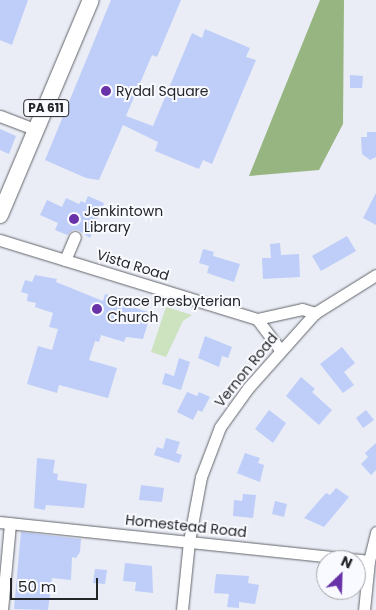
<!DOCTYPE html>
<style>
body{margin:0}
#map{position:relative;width:376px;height:610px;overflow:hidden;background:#eaedf5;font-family:Poppins,sans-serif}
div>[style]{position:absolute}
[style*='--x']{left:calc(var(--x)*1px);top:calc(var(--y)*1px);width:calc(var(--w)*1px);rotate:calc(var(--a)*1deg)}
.green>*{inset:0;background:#cde2bf}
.forest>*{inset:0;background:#97b581}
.building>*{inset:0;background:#becef9}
.roads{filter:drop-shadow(0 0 1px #62656b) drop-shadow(0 0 1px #62656b)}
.minor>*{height:11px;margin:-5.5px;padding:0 5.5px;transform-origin:5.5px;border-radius:5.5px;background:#fff}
.highway>*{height:16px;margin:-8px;padding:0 8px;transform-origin:8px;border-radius:8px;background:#fff}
.dots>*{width:14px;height:14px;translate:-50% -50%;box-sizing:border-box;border:2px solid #f8faff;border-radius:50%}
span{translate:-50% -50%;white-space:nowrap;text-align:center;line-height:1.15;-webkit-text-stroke:4px #f8faff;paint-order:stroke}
.shield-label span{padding:1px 4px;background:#f8faff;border:1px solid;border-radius:4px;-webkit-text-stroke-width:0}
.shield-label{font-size:12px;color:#242528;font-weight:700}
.poi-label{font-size:14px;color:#242528}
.left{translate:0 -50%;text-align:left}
.street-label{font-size:14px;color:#242528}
.north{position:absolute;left:316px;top:550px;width:50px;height:50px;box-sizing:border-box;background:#f8faff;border:1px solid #a3a5a9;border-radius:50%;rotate:24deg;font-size:14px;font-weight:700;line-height:20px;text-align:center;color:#242528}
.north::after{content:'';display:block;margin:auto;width:18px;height:22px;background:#6932a9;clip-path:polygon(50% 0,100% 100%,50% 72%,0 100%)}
.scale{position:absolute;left:10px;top:578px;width:88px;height:22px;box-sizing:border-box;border:2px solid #242528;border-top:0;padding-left:6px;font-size:15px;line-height:18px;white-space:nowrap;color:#242528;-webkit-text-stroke:4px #f8faff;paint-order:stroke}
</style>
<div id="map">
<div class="green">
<i style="clip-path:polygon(166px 307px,192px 315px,183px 321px,166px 357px,151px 352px)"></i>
</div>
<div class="forest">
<i style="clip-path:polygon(320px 0,344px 0,343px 124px,319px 170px,249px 176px)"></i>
</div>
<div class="building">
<i style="clip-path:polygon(0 0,28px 0,12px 45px,0 40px)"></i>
<i style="clip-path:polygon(111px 0,181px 0,157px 57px,152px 55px,126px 116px,153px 126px,192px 33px,202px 38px,205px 29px,250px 48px,246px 57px,256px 60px,212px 164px,203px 160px,199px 169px,155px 151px,158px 142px,123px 125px,99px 180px,86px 178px,45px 160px)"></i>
<i style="clip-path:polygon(350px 75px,363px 76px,362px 88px,350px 88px)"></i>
<i style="clip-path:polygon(0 129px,16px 136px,9px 154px,0 150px)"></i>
<i style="clip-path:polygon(367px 132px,376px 132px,376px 157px,370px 160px,362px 154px,361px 137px,367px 137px)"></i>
<i style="clip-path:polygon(376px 193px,376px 225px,363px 218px)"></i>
<i style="clip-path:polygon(88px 196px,104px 203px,90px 238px,78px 230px,73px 230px,67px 235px,55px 230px,58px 223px,40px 215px,47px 200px,62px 207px,66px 198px,79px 204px,81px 201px,85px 203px)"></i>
<i style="clip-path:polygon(347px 236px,356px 251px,321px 271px,312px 256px)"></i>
<i style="clip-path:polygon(280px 243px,281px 255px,299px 254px,300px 277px,263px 279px,262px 258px,271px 258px,270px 244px)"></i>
<i style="clip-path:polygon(203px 249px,214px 252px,213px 256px,240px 264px,234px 282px,207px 273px,209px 266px,199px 263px)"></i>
<i style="clip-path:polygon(35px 275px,57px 279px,56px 282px,103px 301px,105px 294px,116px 297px,115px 301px,151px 313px,143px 339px,126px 337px,124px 342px,101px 335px,99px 342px,95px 341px,89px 360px,117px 368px,108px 398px,59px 385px,57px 393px,27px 384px,38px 346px,52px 350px,58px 329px,49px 327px,53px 313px,35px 307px,36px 303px,27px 301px,28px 294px,21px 292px,25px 280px,32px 282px)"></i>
<i style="clip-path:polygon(205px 336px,232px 347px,228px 358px,222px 356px,219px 367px,198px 358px)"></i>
<i style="clip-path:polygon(342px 347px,355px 363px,344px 372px,354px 385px,343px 393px,320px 364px)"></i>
<i style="clip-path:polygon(179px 358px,190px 362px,181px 390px,162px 384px,165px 373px,174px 376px)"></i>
<i style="clip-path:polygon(301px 377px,315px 389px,312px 392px,332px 410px,319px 425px,286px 396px)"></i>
<i style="clip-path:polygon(187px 392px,197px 396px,199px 392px,210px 397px,202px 412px,198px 410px,193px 420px,177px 412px)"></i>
<i style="clip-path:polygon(269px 410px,286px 423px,273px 443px,255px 429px)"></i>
<i style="clip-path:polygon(366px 410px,374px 420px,363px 428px,356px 418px)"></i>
<i style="clip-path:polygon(166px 438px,180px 442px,176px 453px,182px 455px,179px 463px,154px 455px,157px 447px,163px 449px)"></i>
<i style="clip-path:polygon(376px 443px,376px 470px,371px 475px,361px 464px,368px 457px,365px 453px)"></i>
<i style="clip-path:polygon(245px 453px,260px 458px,258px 463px,264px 465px,260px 482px,237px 473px)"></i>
<i style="clip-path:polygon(37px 458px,55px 460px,53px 473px,58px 474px,57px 480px,87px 484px,84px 508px,46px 505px,45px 510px,34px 508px)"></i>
<i style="clip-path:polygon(141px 485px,164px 488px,162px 502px,139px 500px)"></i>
<i style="clip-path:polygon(336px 488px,349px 497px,324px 527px,304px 518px,326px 493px,330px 495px)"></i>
<i style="clip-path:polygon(243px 494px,256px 495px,253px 518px,233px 516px,234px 500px,242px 501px)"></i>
<i style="clip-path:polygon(275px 501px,287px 504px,284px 517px,272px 514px)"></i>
<i style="clip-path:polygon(21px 532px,81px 539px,80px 552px,76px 558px,72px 557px,71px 580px,52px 578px,48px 610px,14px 609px)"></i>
<i style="clip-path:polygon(125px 563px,152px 566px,153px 593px,135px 591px,136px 582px,123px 581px)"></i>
<i style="clip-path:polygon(95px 569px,107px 570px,105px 584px,93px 583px)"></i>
<i style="clip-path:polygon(216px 574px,249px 576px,248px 583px,259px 585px,255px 604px,239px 602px,239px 608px,227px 607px,229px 594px,214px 593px)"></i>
</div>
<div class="roads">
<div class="minor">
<i style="--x:0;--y:116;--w:39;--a:21"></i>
<i style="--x:0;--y:240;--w:269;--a:17.1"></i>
<i style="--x:257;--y:319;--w:46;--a:-12.5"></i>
<i style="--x:302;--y:309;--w:14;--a:17"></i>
<i style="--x:65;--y:260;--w:25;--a:-67"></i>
<i style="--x:257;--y:319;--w:38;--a:53"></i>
<i style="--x:0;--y:522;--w:371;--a:6"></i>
<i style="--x:2;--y:610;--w:87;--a:-84.7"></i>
<i style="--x:182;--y:610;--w:69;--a:-84.2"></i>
<i style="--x:189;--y:541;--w:65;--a:-79.4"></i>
<i style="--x:201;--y:477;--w:53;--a:-69.2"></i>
<i style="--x:220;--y:427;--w:48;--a:-54.3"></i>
<i style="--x:248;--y:388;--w:101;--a:-48.2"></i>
<i style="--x:315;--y:313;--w:72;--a:-31.9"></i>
<i style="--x:364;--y:610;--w:49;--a:-84.2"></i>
<i style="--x:369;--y:561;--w:30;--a:-76"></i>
</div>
<div class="highway">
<i style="--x:0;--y:215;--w:233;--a:-67.1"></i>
</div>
</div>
<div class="dots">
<i style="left:106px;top:91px;background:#6932a9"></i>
<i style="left:74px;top:219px;background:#6932a9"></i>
<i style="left:97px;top:309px;background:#6932a9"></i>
</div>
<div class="shield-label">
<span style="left:46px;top:108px">PA 611</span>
</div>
<div class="poi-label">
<span class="left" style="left:116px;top:91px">Rydal Square</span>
<span class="left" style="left:84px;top:219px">Jenkintown<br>Library</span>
<span class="left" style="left:107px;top:309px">Grace Presbyterian<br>Church</span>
</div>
<div class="street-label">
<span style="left:133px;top:265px;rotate:17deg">Vista Road</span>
<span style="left:246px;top:370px;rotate:-51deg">Vernon Road</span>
<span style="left:186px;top:526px;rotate:6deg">Homestead Road</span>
</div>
<div class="north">N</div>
<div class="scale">50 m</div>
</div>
